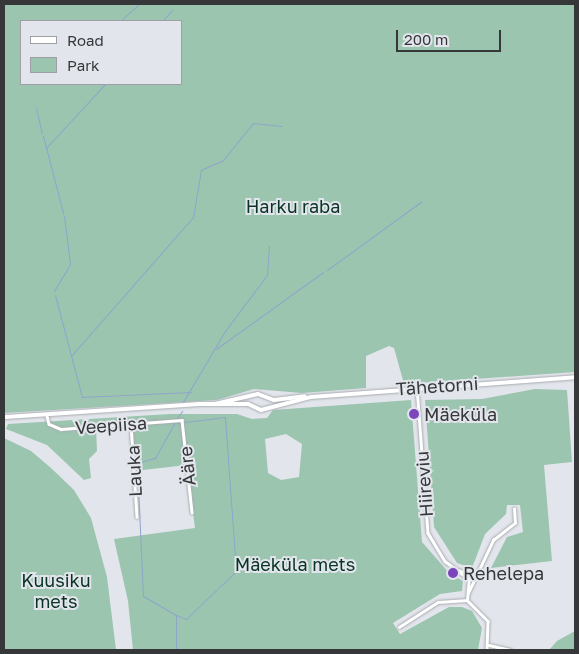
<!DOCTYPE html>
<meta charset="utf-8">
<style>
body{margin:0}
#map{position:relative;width:579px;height:654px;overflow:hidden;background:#e2e5eb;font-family:"Golos Text",sans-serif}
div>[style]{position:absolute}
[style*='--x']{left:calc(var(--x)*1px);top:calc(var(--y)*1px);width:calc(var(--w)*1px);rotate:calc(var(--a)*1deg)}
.green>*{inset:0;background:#9cc5b0}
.stream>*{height:1px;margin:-0.5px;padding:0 0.5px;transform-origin:0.5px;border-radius:0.5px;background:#8ea5cb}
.roads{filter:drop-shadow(0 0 1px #a7abb0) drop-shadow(0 0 1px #a7abb0)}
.street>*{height:2.5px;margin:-1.25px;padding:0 1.25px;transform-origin:1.25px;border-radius:1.25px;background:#fff}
.secondary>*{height:4px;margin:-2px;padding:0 2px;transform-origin:2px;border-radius:2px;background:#fff}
.dots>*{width:14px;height:14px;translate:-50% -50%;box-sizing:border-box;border:2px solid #e2e5eb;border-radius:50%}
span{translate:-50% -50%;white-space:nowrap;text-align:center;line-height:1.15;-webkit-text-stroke:4px #e2e5eb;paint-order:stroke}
.park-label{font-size:18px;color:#093323}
.street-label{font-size:18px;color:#353739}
.poi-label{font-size:18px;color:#353739}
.left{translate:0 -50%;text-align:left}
.frame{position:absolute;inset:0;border:5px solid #353739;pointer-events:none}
.legend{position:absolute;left:20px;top:20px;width:162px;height:65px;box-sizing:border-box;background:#e2e5eb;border:1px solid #9d9fa4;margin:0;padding:6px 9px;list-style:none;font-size:15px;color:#353739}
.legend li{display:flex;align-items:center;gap:10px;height:25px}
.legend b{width:25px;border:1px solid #9d9fa4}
.scale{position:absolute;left:396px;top:30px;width:105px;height:22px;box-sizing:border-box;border:2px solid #353739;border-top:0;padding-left:6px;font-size:15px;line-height:18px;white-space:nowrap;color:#353739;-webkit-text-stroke:4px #e2e5eb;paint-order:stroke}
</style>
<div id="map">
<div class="green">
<i style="clip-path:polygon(evenodd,4px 4px,575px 4px,575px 372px,404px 384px,394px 348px,389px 346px,366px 356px,366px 388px,302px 393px,254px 389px,217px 400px,4px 413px,4px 4px,21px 21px,181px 21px,181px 84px,21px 84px,21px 21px)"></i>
<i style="clip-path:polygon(535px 389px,567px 390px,572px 462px,544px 465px,552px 561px,491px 568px,507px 537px,523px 532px,520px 505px,507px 505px,506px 514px,485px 534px,472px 568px,457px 563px,434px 527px,425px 400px,482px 399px)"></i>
<i style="clip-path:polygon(evenodd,411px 400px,422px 542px,450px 574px,463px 581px,462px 591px,440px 594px,393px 623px,400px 634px,449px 607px,462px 607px,472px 611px,482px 628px,478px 650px,133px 650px,128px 601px,114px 539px,195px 528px,187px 465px,134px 471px,131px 424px,96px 427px,97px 451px,89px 459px,91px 478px,84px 480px,47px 445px,6px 429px,8px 424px,170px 414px,237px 414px,252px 419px,267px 418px,273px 410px,411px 400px,286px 434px,302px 444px,299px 477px,281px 480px,268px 473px,265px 439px,286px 434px)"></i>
<i style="clip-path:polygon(4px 438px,31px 451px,51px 468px,74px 490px,91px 518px,107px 577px,116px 650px,4px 650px)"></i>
<i style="clip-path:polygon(575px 631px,575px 650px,549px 650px,557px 641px)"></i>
</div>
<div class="stream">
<i style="--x:120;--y:21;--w:25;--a:-42"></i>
<i style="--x:162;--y:21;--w:16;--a:-47"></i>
<i style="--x:36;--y:108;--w:26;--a:77"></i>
<i style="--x:43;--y:136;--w:80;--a:75.4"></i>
<i style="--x:46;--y:148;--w:87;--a:-47.3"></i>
<i style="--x:327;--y:270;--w:117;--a:-36"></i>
<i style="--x:54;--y:291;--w:31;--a:-59"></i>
<i style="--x:70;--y:264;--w:48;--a:-97.1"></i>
<i style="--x:55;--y:295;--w:106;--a:75.2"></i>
<i style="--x:82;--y:397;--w:109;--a:-2.6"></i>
<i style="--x:216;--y:349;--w:132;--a:-35.7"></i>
<i style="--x:71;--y:356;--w:185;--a:-48.7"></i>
<i style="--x:193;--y:217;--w:48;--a:-80.3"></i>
<i style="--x:201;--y:170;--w:24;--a:-24"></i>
<i style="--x:223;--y:160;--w:48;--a:-51"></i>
<i style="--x:253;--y:123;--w:29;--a:6"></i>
<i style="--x:183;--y:402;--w:82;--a:-59.4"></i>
<i style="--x:225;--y:331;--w:70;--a:-53.1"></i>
<i style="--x:267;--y:275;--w:29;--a:-86"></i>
<i style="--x:177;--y:418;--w:9;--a:-54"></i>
<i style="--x:176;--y:615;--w:11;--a:22"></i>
<i style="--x:186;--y:619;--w:69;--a:-43.8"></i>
<i style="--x:236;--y:571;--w:154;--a:-94.1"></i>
<i style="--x:225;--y:417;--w:41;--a:173"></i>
<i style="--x:176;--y:650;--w:35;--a:-90"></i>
<i style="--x:176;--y:615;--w:38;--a:-150"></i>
<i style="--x:143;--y:596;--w:133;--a:-92.6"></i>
<i style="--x:137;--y:463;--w:19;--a:-16"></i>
<i style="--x:155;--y:458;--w:41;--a:-60.9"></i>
<i style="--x:175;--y:422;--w:5;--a:22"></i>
</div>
<div class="roads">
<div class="street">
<i style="--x:417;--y:387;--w:146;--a:85.7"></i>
<i style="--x:428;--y:533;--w:33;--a:59"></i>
<i style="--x:445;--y:561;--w:30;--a:37"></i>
<i style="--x:47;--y:416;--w:8;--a:76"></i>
<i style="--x:49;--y:424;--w:13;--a:23"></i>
<i style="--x:61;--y:429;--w:121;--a:-4.3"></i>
<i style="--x:182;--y:420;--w:93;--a:83.8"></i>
<i style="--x:131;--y:424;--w:93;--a:86.3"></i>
<i style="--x:458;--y:570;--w:14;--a:21"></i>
<i style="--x:468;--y:593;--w:59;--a:-64.7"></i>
<i style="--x:493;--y:540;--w:28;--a:-38"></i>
<i style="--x:515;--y:523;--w:14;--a:-94"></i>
<i style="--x:467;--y:600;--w:22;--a:-85"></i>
<i style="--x:469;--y:578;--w:14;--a:-39"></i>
<i style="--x:399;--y:627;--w:46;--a:-32.7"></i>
<i style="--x:438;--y:602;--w:29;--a:-4"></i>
<i style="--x:467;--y:600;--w:30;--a:45"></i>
<i style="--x:488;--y:621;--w:29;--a:92"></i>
<i style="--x:489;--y:645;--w:22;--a:13"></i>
</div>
<div class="secondary">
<i style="--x:198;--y:404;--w:50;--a:0"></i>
<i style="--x:248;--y:404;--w:14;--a:25"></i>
<i style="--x:261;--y:410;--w:52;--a:-14.6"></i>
<i style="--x:311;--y:397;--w:265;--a:-4.3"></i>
<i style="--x:215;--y:404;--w:44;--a:-13.1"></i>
<i style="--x:258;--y:394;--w:17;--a:21"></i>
<i style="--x:274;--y:400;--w:31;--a:-7"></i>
<i style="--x:4;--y:417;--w:194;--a:-3.8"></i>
</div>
</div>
<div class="dots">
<i style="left:414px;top:414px;background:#7b45bc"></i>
<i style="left:453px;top:573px;background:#7b45bc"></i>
</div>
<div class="park-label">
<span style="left:293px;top:206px">Harku raba</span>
<span style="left:295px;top:564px">Mäeküla mets</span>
<span style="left:56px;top:591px">Kuusiku<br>mets</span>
</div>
<div class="street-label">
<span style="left:437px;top:386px;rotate:-4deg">Tähetorni</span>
<span style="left:111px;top:425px;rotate:-4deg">Veepiisa</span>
<span style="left:187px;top:466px;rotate:-96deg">Ääre</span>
<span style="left:134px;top:471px;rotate:-93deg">Lauka</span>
<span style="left:424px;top:484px;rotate:-94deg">Hiireviu</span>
</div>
<div class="poi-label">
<span class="left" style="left:424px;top:414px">Mäeküla</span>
<span class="left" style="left:463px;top:573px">Rehelepa</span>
</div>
<div class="frame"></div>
<ul class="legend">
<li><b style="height:6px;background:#fff"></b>Road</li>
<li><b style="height:14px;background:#9cc5b0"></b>Park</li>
</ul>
<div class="scale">200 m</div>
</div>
